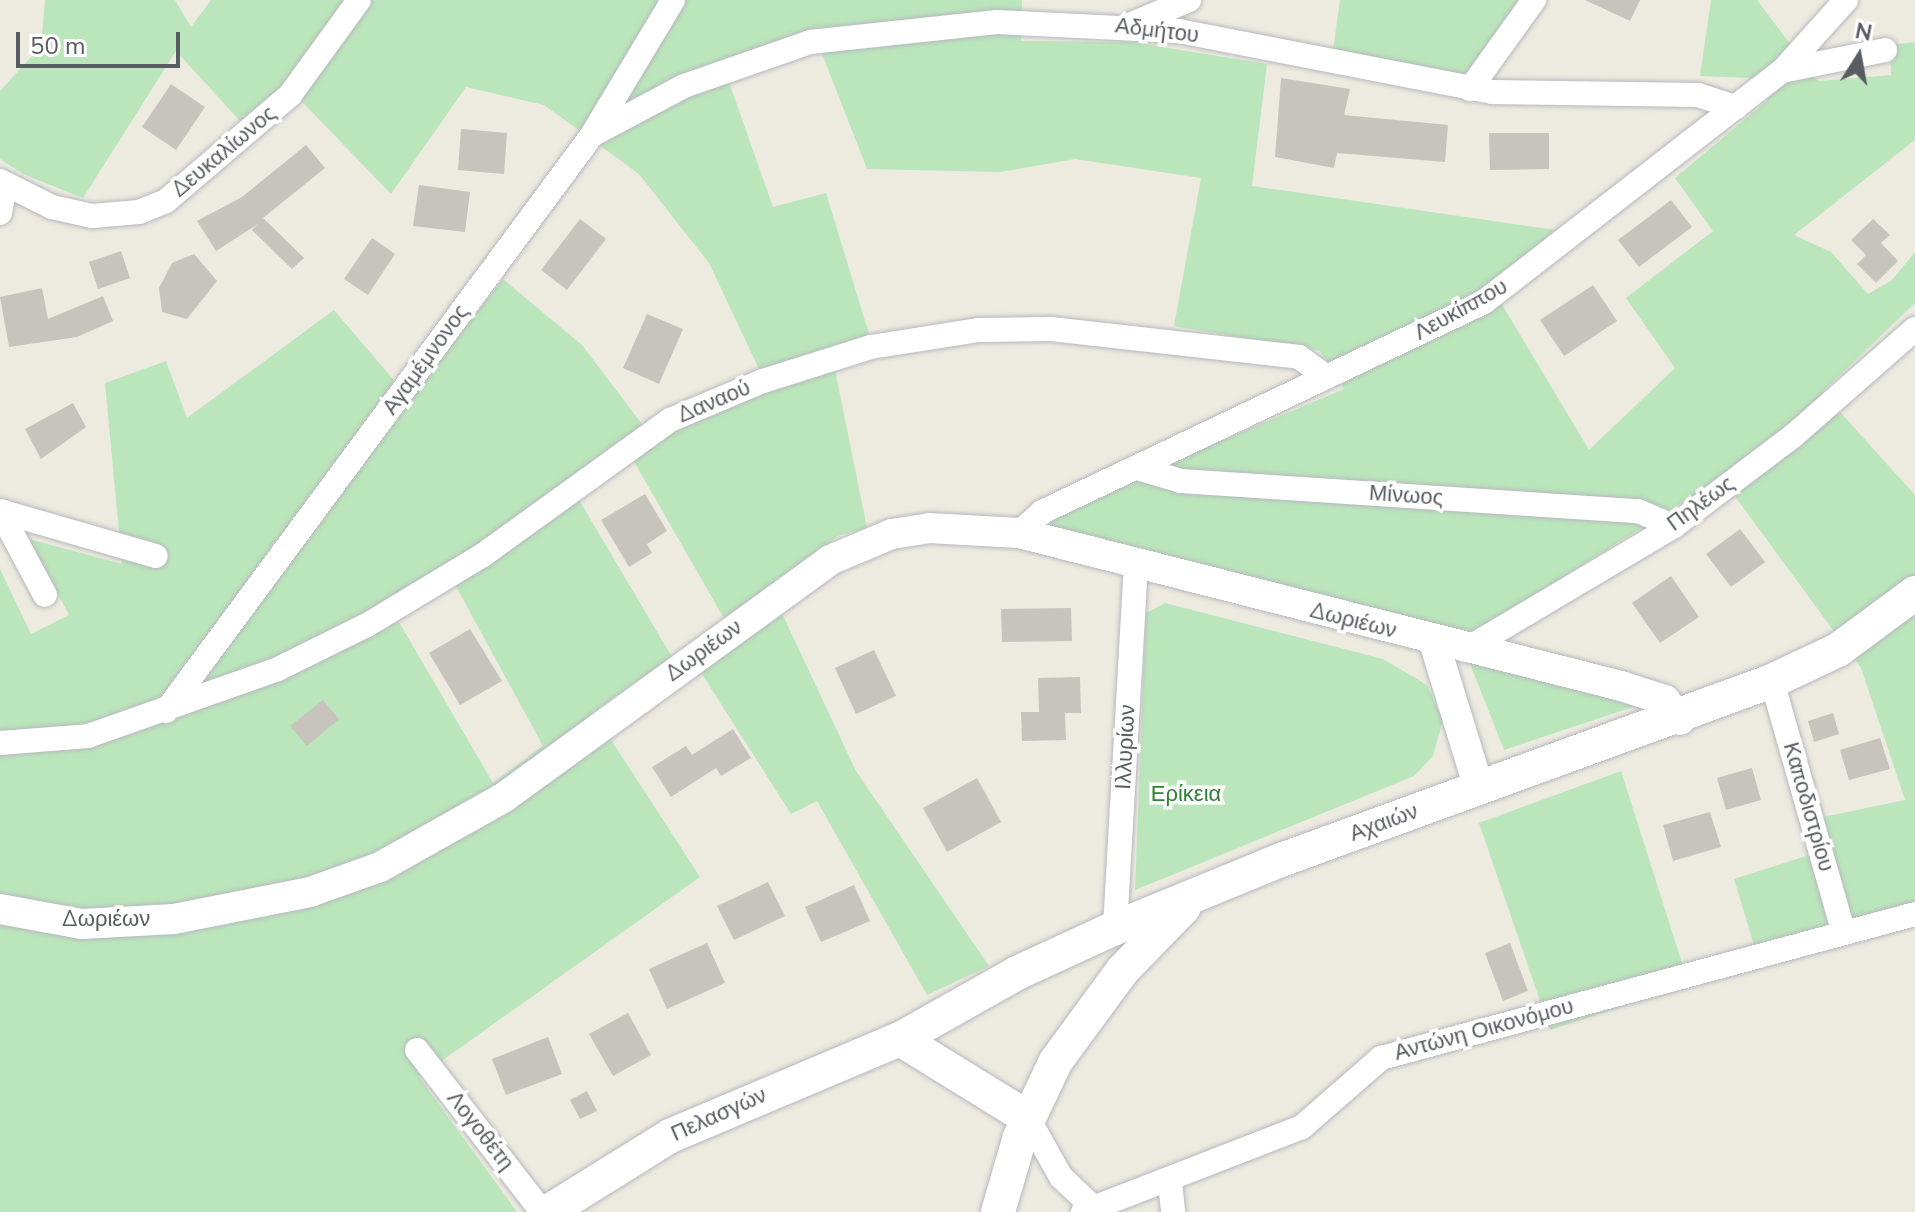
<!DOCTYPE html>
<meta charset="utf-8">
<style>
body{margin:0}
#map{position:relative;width:1915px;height:1212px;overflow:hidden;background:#edeae0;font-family:"Nunito Sans",sans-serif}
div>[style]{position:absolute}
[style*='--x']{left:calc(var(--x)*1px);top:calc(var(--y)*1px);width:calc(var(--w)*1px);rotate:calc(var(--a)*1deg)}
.green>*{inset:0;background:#bbe6bb}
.building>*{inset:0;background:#c7c4bd}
.roads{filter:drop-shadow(0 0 2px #b6b8bd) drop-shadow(0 0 2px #b6b8bd)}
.minor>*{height:24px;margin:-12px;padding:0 12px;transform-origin:12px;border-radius:12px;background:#fff}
.tertiary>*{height:30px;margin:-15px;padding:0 15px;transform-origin:15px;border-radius:15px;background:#fff}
.secondary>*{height:34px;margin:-17px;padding:0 17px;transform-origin:17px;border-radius:17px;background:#fff}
span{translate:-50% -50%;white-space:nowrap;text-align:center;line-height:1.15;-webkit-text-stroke:7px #fff;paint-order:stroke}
.street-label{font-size:22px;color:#595d62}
.park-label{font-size:22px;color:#308233}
.north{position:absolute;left:1819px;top:16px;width:80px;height:80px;-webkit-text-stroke:6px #fff;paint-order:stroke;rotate:11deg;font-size:22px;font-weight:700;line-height:32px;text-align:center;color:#595d62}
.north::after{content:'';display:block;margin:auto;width:28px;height:36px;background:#595d62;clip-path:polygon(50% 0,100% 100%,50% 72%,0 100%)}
.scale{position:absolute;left:16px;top:32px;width:164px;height:36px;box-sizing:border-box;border:4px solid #595d62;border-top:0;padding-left:10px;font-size:24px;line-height:28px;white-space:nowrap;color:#595d62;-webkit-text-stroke:6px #fff;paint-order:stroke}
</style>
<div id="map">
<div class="green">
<i style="clip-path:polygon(evenodd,45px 0,175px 0,191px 27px,211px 0,1022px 0,1021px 41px,1132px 42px,1267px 64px,1252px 186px,1555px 230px,1491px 286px,1589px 450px,1675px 368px,1626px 298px,1713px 231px,1675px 178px,1768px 100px,1751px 78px,1700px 76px,1711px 0,1757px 0,1818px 81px,1891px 75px,1890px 45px,1915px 42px,1915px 140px,1794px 235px,1831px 252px,1868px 294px,1892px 280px,1915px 252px,1915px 303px,1822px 392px,1915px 495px,1915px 926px,1761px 968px,1734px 879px,1822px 851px,1813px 819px,1905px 800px,1861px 668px,1734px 495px,1786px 449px,1772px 436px,1713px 483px,1462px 640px,1636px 706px,1504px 750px,1461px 641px,1047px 532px,1054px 519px,1093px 495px,1344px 389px,1320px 351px,1174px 326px,1201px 178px,1075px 159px,1000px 172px,867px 169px,812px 28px,723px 65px,773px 207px,826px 193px,869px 334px,831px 350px,867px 528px,837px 536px,771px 590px,856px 771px,989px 966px,927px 995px,817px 801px,791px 814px,700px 671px,737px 641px,621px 439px,569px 483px,672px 657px,593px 712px,700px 877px,419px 1077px,517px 1212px,0 1212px,0 569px,31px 634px,69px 615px,29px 539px,122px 564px,105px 383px,166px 361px,187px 418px,334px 310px,409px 398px,503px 279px,582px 345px,654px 440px,760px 371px,709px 263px,639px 174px,544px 105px,466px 87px,391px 194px,285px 84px,240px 121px,176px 51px,83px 198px,23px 174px,0 159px,0 91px,41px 46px,45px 0,446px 568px,543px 746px,493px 783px,389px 605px,446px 568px)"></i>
<i style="clip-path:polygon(1340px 0,1521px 0,1472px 79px,1333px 50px)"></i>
<i style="clip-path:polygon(1165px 603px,1383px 659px,1427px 685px,1443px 720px,1433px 756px,1414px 776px,1135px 890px,1146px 613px)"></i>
<i style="clip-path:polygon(1621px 771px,1689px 985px,1550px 1030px,1479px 823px)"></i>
</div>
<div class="building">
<i style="clip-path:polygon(1585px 0,1640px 0,1630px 21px)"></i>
<i style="clip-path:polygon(1281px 78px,1350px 89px,1344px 115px,1448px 125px,1445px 162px,1337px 153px,1334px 168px,1275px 157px)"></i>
<i style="clip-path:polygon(171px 84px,205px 107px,176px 150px,142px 127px)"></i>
<i style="clip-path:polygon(461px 129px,507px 133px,504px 174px,458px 170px)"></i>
<i style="clip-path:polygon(1489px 133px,1549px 133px,1549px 169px,1490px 170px)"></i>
<i style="clip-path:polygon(306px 145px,325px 168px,263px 218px,304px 258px,292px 269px,252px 230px,258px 224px,216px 251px,197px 221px,242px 197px)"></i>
<i style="clip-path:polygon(419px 185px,470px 192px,465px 232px,413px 226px)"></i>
<i style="clip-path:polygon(1671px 200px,1692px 227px,1639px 267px,1618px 240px)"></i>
<i style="clip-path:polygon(580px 219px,606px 239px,567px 290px,541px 270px)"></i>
<i style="clip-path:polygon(1873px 219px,1890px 235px,1881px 243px,1898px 261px,1876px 283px,1857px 264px,1866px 255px,1851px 240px)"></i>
<i style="clip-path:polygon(372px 238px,395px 254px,368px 295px,344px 279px)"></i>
<i style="clip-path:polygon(121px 251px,130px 278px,98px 289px,89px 262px)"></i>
<i style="clip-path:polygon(194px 254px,217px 281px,187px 319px,162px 312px,159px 288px,172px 263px)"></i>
<i style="clip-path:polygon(1593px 285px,1617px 321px,1564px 356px,1540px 320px)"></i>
<i style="clip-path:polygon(42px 288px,48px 319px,103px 296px,113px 321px,77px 337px,9px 347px,0 297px)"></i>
<i style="clip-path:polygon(647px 314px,683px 329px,659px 384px,623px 368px)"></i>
<i style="clip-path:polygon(73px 403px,86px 427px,41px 459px,25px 429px)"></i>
<i style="clip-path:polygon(645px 494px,667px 531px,647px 544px,652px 553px,629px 567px,601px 520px)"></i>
<i style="clip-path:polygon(1740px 529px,1765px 562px,1731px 587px,1706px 554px)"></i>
<i style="clip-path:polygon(1671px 576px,1699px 617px,1660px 643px,1632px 603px)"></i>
<i style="clip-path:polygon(1071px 608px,1072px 641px,1002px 642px,1001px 609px)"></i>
<i style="clip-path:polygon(470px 629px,502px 681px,460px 705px,429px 653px)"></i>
<i style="clip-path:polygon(874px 650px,896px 696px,856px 714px,835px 668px)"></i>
<i style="clip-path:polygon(1080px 677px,1081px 713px,1065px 713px,1066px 740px,1022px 741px,1021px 712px,1039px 712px,1038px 678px)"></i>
<i style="clip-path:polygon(323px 700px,339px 719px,307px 746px,290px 726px)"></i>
<i style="clip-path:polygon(1833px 713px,1839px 734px,1814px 742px,1808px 721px)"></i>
<i style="clip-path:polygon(733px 729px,751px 758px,721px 776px,716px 768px,671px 797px,652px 767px,686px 746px,692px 755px)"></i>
<i style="clip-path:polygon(1880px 738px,1890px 769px,1849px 780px,1840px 750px)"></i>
<i style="clip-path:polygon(1752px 768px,1761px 800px,1726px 810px,1717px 778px)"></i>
<i style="clip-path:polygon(977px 778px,1001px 822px,947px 852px,923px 808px)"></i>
<i style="clip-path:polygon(1710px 812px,1721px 847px,1673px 861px,1663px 825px)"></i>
<i style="clip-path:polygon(768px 882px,785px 916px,734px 940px,717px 906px)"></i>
<i style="clip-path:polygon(854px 885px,870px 921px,821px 942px,805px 907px)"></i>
<i style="clip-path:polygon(707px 943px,725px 983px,667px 1009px,649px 969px)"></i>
<i style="clip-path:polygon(1510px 943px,1528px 991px,1503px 1001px,1485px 953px)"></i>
<i style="clip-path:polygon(628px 1013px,651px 1055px,613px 1076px,589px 1034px)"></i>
<i style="clip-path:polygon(548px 1037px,562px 1074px,506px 1095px,492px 1059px)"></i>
<i style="clip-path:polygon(587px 1091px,597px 1111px,580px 1119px,570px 1100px)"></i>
</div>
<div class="roads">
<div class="minor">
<i style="--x:1132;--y:24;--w:62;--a:-22.8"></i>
<i style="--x:1786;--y:70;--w:101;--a:-11.4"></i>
<i style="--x:1470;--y:89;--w:110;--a:-54.3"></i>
<i style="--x:592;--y:135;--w:104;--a:-28"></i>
<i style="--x:684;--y:86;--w:133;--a:-19.2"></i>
<i style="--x:810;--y:42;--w:188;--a:-6.1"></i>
<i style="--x:997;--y:22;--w:182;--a:2.8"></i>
<i style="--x:1179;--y:31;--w:319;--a:11"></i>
<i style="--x:1492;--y:92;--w:206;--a:0.8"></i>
<i style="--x:1698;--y:95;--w:40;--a:18"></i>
<i style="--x:0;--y:181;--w:58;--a:26.6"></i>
<i style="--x:52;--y:207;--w:41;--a:12.7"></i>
<i style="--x:92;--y:216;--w:47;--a:-4.9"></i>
<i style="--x:139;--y:212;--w:29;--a:-22"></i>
<i style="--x:166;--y:201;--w:163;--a:-40.5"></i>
<i style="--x:290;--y:95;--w:117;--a:-54"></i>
<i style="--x:0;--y:213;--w:29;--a:-80"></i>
<i style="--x:1137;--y:468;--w:46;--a:16.5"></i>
<i style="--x:1181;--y:481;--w:458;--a:3.8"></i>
<i style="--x:1638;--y:511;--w:39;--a:23"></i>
<i style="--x:0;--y:511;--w:162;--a:16.1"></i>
<i style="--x:0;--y:511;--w:95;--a:61.8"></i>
<i style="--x:1019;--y:533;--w:31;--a:-42"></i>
<i style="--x:1042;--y:512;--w:489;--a:-25.4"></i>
<i style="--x:1484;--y:302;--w:378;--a:-37.8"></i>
<i style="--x:1783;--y:70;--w:94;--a:-48"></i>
<i style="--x:1465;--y:650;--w:243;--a:-30.7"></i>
<i style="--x:1674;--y:526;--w:149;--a:-37.1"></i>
<i style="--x:1793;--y:436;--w:162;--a:-41.3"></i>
<i style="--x:1772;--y:681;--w:262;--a:74.1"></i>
<i style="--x:166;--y:711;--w:716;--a:-53.51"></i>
<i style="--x:592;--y:135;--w:157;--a:-59"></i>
<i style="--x:0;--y:743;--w:88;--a:-4.5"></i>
<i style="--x:88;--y:736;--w:201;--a:-19.4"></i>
<i style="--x:278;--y:669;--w:99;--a:-26.3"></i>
<i style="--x:367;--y:625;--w:135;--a:-31.1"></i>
<i style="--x:483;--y:555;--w:231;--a:-35.8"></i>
<i style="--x:670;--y:420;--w:101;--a:-22.8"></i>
<i style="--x:763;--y:381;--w:113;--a:-17.5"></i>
<i style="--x:871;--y:347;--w:108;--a:-9"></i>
<i style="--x:978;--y:330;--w:73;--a:-0.8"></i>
<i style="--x:1051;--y:329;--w:250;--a:6.4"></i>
<i style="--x:1299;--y:357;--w:34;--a:36"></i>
<i style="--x:1115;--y:928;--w:364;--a:-86.7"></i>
<i style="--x:417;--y:1050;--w:205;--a:52.3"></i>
<i style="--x:1028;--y:1118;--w:68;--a:60.8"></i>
<i style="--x:1061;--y:1177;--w:51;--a:43.4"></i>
<i style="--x:1170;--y:1182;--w:30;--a:84"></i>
<i style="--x:1083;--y:1212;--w:235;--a:-21.2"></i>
<i style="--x:1302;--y:1127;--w:105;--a:-41.1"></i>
<i style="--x:1381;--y:1058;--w:553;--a:-15.09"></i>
</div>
<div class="tertiary">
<i style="--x:1434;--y:642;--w:153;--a:72.9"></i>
<i style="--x:0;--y:909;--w:83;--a:10.4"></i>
<i style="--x:82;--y:924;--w:92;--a:-3.1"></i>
<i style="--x:174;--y:919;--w:139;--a:-11.2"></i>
<i style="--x:310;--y:892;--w:74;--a:-19.7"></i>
<i style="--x:380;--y:867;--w:141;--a:-29.3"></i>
<i style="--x:503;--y:798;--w:404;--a:-36"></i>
<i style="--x:830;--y:560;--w:67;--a:-22.8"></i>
<i style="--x:892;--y:534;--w:37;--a:-9"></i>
<i style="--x:929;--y:528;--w:90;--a:3.2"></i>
<i style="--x:1019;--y:533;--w:621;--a:14.26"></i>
<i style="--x:1621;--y:686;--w:46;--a:17.7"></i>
<i style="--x:1665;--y:700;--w:25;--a:53"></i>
</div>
<div class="secondary">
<i style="--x:900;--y:1039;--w:150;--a:31.7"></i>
<i style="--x:548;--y:1212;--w:144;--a:-31.9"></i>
<i style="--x:670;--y:1136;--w:250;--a:-22.9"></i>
<i style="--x:900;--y:1039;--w:134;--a:-29.4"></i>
<i style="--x:1017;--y:973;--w:108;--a:-24.7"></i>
<i style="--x:1115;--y:928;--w:179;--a:-22.3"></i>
<i style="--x:1281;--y:860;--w:523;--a:-20.03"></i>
<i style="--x:1772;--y:681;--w:73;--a:-25.2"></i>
<i style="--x:1838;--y:650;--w:96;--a:-36.5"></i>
<i style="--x:998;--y:1212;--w:78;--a:-73.7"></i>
<i style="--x:1020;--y:1137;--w:84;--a:-64.7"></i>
<i style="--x:1056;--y:1061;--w:112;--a:-53.7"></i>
<i style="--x:1122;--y:971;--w:89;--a:-45.9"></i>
</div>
</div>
<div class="street-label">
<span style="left:1157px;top:31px;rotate:7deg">Αδμήτου</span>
<span style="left:224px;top:152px;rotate:-40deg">Δευκαλίωνος</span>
<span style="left:1461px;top:310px;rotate:-29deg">Λευκίππου</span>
<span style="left:426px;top:360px;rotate:-54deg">Αγαμέμνονος</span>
<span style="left:714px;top:402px;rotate:-23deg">Δαναού</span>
<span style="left:1406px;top:496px;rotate:4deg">Μίνωος</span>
<span style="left:1701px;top:504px;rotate:-36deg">Πηλέως</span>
<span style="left:1353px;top:621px;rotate:14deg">Δωριέων</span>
<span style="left:704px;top:651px;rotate:-36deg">Δωριέων</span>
<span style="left:1126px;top:747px;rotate:-87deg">Ιλλυρίων</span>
<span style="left:1808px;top:807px;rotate:74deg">Καποδιστρίου</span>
<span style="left:1384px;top:823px;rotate:-20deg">Αχαιών</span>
<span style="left:106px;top:920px">Δωριέων</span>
<span style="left:1484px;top:1030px;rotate:-15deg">Αντώνη Οικονόμου</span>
<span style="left:719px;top:1115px;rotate:-24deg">Πελασγών</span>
<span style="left:480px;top:1131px;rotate:52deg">Λογοθέτη</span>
</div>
<div class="park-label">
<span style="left:1186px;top:795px">Ερίκεια</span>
</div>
<div class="north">N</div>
<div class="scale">50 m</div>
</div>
